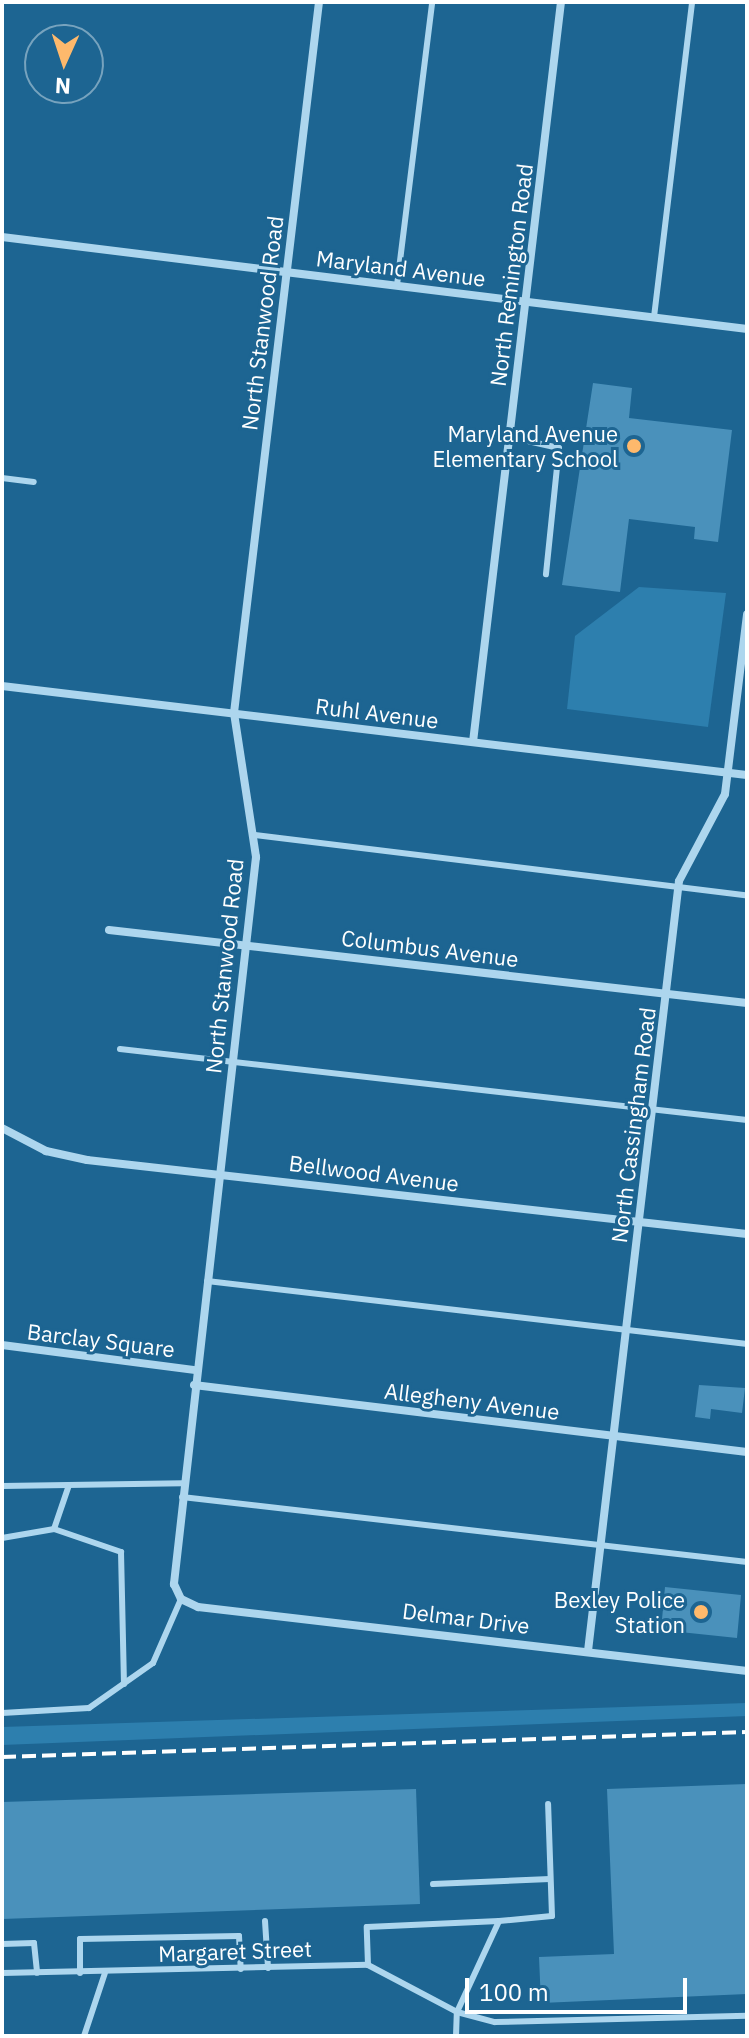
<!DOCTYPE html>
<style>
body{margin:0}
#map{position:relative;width:749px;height:2038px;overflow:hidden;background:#1d6592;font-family:"IBM Plex Sans",sans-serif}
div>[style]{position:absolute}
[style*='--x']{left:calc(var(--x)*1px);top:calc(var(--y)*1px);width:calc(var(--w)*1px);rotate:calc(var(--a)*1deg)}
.green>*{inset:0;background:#2d7fae}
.building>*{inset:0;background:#4a91bb}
.service>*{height:6px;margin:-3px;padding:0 3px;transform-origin:3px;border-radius:3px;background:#add6ee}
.minor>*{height:8px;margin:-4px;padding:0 4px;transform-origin:4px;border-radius:4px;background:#add6ee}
.rail>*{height:4px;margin-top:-2px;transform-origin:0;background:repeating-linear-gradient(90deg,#fff 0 14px,transparent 0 20px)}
.dots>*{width:22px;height:22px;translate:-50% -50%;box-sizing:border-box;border:4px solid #1d6592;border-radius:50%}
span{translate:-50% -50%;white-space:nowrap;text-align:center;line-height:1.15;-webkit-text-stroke:6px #1d6592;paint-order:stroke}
.street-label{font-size:22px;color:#fff}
.poi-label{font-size:22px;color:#fff}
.right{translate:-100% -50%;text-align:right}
.frame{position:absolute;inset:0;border:4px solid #fff;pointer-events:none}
.north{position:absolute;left:24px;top:24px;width:80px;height:80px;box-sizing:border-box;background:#1d6592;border:2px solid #77a3be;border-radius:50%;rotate:183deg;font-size:22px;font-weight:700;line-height:32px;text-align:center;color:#fff}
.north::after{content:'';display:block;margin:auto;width:28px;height:36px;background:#feb96c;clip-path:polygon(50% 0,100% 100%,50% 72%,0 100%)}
.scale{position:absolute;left:465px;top:1978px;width:222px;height:36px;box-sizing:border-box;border:4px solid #fff;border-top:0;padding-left:10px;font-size:24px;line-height:28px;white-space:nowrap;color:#fff;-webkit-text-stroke:6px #1d6592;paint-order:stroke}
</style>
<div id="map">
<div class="green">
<i style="clip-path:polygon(639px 587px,726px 593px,708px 727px,567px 709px,575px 636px)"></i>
<i style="clip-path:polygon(747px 1703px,747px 1716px,2px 1745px,2px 1727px)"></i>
</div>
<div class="building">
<i style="clip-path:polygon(593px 383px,632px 388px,629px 418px,732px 430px,718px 542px,694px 539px,695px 527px,629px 519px,620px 592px,562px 585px)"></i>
<i style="clip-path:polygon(699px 1385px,745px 1388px,742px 1413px,711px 1409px,710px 1419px,695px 1417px)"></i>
<i style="clip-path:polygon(665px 1587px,741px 1595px,737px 1638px,661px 1630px)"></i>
<i style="clip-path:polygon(747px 1784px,747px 1994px,541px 2003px,539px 1957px,614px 1954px,607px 1789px)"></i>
<i style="clip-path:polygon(416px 1789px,420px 1904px,2px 1919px,2px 1802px)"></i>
</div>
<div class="service">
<i style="--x:397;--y:285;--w:285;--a:-82.9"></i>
<i style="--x:654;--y:317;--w:317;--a:-83.1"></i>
<i style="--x:510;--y:437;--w:50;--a:12.7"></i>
<i style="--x:559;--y:448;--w:127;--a:95.9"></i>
<i style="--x:2;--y:478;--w:32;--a:7"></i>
<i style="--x:255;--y:835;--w:496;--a:7"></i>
<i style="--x:120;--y:1049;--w:631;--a:6.46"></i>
<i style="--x:207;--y:1281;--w:544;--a:6.65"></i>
<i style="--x:2;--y:1486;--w:181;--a:-0.9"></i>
<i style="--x:182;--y:1497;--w:569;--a:6.56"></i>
<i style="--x:54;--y:1529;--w:71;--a:18.9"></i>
<i style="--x:121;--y:1552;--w:132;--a:88.7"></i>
<i style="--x:2;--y:1538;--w:53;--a:-9.8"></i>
<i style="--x:54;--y:1529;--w:46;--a:-71.2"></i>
<i style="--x:2;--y:1713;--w:87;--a:-3.3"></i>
<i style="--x:89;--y:1708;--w:78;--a:-35.1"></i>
<i style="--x:153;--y:1663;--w:70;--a:-66.4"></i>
<i style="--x:433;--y:1884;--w:117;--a:-2.4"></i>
<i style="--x:265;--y:1921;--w:47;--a:86.3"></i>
<i style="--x:2;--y:1944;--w:32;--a:-2"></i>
<i style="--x:34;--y:1943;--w:30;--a:84"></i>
<i style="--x:368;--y:1965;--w:38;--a:-92"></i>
<i style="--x:367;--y:1927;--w:132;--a:-2.6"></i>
<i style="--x:2;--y:1973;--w:366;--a:-1.3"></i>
<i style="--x:368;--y:1965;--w:101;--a:27.8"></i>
<i style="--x:457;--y:2012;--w:39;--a:15"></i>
<i style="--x:495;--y:2022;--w:252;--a:-1.4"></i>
<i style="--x:80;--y:1973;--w:34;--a:-90"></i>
<i style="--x:80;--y:1939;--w:159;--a:-1.1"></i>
<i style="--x:239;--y:1936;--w:33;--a:87"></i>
<i style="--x:84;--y:2036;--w:66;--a:-71.6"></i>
<i style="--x:456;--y:2036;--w:24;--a:-88"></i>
<i style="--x:457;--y:2012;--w:100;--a:-65.2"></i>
<i style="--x:499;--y:1921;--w:53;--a:-5.4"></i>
<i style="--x:552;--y:1916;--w:112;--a:-92"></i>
</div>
<div class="minor">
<i style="--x:319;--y:2;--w:716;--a:96.82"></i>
<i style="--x:234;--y:713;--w:146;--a:81.3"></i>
<i style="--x:256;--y:857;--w:732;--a:96.44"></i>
<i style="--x:174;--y:1584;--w:17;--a:65"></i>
<i style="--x:181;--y:1599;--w:19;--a:25"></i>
<i style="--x:198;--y:1607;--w:553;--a:6.65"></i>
<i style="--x:2;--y:237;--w:751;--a:7.04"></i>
<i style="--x:2;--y:686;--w:750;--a:6.81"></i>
<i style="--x:473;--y:742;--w:745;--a:-83.22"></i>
<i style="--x:109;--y:930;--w:642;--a:6.53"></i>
<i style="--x:2;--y:1128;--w:50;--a:27.6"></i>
<i style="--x:46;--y:1151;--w:42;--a:12.4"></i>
<i style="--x:87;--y:1160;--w:664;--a:6.4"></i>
<i style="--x:2;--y:1345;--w:195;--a:7.4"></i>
<i style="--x:194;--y:1385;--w:557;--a:6.91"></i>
<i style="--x:588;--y:1651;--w:775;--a:-83.26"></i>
<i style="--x:679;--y:881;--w:98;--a:-62.1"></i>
<i style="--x:725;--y:794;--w:181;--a:-83"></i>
</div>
<div class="rail">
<i style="--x:2;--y:1757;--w:745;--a:-1.92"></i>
</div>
<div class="dots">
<i style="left:634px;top:446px;background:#feb96c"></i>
<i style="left:701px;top:1612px;background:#feb96c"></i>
</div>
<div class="street-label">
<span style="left:401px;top:268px;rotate:7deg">Maryland Avenue</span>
<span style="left:511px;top:275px;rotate:-83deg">North Remington Road</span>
<span style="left:262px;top:323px;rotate:-83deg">North Stanwood Road</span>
<span style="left:377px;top:713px;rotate:7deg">Ruhl Avenue</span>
<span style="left:430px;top:948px;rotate:7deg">Columbus Avenue</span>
<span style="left:224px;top:966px;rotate:-84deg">North Stanwood Road</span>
<span style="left:633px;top:1125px;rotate:-83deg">North Cassingham Road</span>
<span style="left:374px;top:1173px;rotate:7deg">Bellwood Avenue</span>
<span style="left:101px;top:1340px;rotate:7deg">Barclay Square</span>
<span style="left:472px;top:1401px;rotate:7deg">Allegheny Avenue</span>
<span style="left:466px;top:1618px;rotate:7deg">Delmar Drive</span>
<span style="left:235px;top:1951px;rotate:-2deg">Margaret Street</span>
</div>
<div class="poi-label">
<span class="right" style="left:618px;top:446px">Maryland Avenue<br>Elementary School</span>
<span class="right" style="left:685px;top:1612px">Bexley Police<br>Station</span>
</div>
<div class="frame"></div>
<div class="north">N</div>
<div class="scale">100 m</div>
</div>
